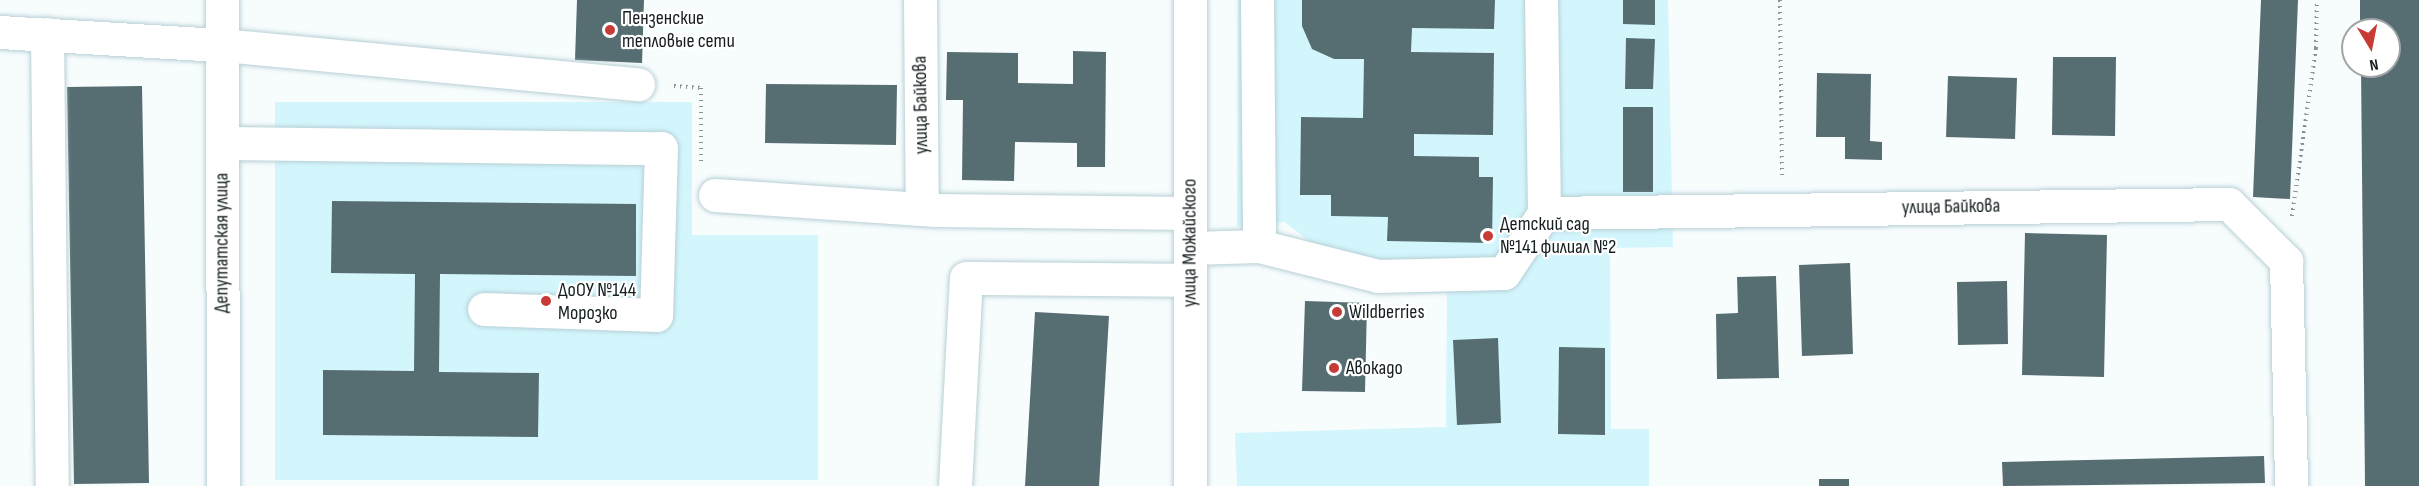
<!DOCTYPE html>
<meta charset="utf-8">
<style>
body{margin:0}
#map{position:relative;width:2419px;height:486px;overflow:hidden;background:#f7fcfd;font-family:"Sofia Sans Condensed",sans-serif}
div>[style]{position:absolute}
[style*='--x']{left:calc(var(--x)*1px);top:calc(var(--y)*1px);width:calc(var(--w)*1px);rotate:calc(var(--a)*1deg)}
.built>*{inset:0;background:#d3f6fd}
.building>*{inset:0;background:#566d71}
.path>*{height:4px;margin-top:-2px;transform-origin:0;background:repeating-linear-gradient(90deg,#8b9294 0 1.5px,transparent 0 6px)}
.roads{filter:drop-shadow(0 0 2px #b7d0d5) drop-shadow(0 0 2px #b7d0d5)}
.minor>*{height:33px;margin:-16.5px;padding:0 16.5px;transform-origin:16.5px;border-radius:16.5px;background:#fff}
.dots>*{width:16px;height:16px;translate:-50% -50%;box-sizing:border-box;border:3px solid #fff;border-radius:50%}
span{translate:-50% -50%;white-space:nowrap;text-align:center;line-height:1.15;-webkit-text-stroke:4.5px #fff;paint-order:stroke}
.poi-label{font-size:20px;color:#151e20}
.left{translate:0 -50%;text-align:left}
.street-label{font-size:20px;color:#151e20}
.north{position:absolute;left:2341px;top:18px;width:60px;height:60px;box-sizing:border-box;background:#fff;border:2px solid #a1a5a6;border-radius:50%;rotate:170deg;font-size:16px;font-weight:700;line-height:24px;text-align:center;color:#151e20}
.north::after{content:'';display:block;margin:auto;width:21px;height:27px;background:#c83a36;clip-path:polygon(50% 0,100% 100%,50% 72%,0 100%)}
</style>
<div id="map">
<div class="built">
<i style="clip-path:polygon(1238px 0,1668px 0,1673px 247px,1610px 248px,1611px 429px,1649px 429px,1649px 486px,1237px 486px,1235px 433px,1446px 427px,1447px 293px,1378px 293px,1378px 261px,1320px 250px,1285px 222px,1237px 226px)"></i>
<i style="clip-path:polygon(275px 102px,692px 102px,692px 235px,818px 235px,818px 480px,275px 480px)"></i>
</div>
<div class="building">
<i style="clip-path:polygon(577px 0,644px 0,642px 63px,575px 60px)"></i>
<i style="clip-path:polygon(1302px 0,1495px 0,1494px 29px,1412px 28px,1411px 52px,1494px 53px,1493px 135px,1414px 134px,1414px 156px,1479px 157px,1479px 177px,1493px 177px,1492px 243px,1387px 241px,1388px 217px,1331px 216px,1331px 195px,1300px 195px,1301px 117px,1363px 118px,1364px 59px,1334px 59px,1312px 49px,1302px 26px)"></i>
<i style="clip-path:polygon(1623px 0,1655px 0,1655px 25px,1623px 24px)"></i>
<i style="clip-path:polygon(2261px 0,2298px 0,2290px 199px,2253px 197px)"></i>
<i style="clip-path:polygon(2360px 0,2419px 0,2419px 486px,2365px 486px,2361px 66px,2389px 66px,2389px 30px,2360px 30px)"></i>
<i style="clip-path:polygon(1626px 38px,1655px 39px,1653px 89px,1625px 89px)"></i>
<i style="clip-path:polygon(1073px 51px,1106px 52px,1105px 167px,1077px 167px,1077px 143px,1015px 142px,1014px 181px,962px 180px,963px 100px,946px 100px,947px 52px,1018px 53px,1018px 83px,1073px 84px)"></i>
<i style="clip-path:polygon(2053px 57px,2116px 57px,2115px 136px,2052px 135px)"></i>
<i style="clip-path:polygon(1817px 73px,1871px 74px,1870px 141px,1882px 142px,1882px 160px,1845px 159px,1845px 137px,1816px 137px)"></i>
<i style="clip-path:polygon(1948px 76px,2017px 78px,2015px 139px,1946px 137px)"></i>
<i style="clip-path:polygon(766px 84px,897px 85px,896px 145px,765px 143px)"></i>
<i style="clip-path:polygon(142px 86px,149px 483px,74px 484px,67px 87px)"></i>
<i style="clip-path:polygon(1623px 107px,1653px 107px,1653px 192px,1623px 192px)"></i>
<i style="clip-path:polygon(332px 201px,636px 204px,636px 276px,440px 274px,439px 372px,539px 373px,538px 437px,323px 435px,323px 370px,414px 371px,415px 274px,331px 273px)"></i>
<i style="clip-path:polygon(2025px 233px,2107px 235px,2104px 377px,2022px 375px)"></i>
<i style="clip-path:polygon(1850px 263px,1853px 354px,1802px 356px,1799px 265px)"></i>
<i style="clip-path:polygon(1776px 276px,1779px 378px,1717px 379px,1716px 314px,1738px 313px,1737px 277px)"></i>
<i style="clip-path:polygon(2007px 281px,2008px 344px,1958px 345px,1957px 282px)"></i>
<i style="clip-path:polygon(1305px 301px,1367px 303px,1365px 392px,1302px 391px)"></i>
<i style="clip-path:polygon(1035px 312px,1109px 316px,1099px 486px,1025px 486px)"></i>
<i style="clip-path:polygon(1498px 338px,1501px 423px,1457px 425px,1453px 340px)"></i>
<i style="clip-path:polygon(1559px 347px,1605px 348px,1605px 435px,1558px 434px)"></i>
<i style="clip-path:polygon(2264px 456px,2265px 483px,2003px 486px,2002px 462px)"></i>
<i style="clip-path:polygon(1819px 479px,1849px 479px,1849px 486px,1819px 486px)"></i>
</div>
<div class="path">
<i style="--x:1780;--y:0;--w:175;--a:89.3"></i>
<i style="--x:674;--y:86;--w:27;--a:4"></i>
<i style="--x:701;--y:88;--w:74;--a:90"></i>
<i style="--x:2292;--y:216;--w:170;--a:-81.9"></i>
<i style="--x:2316;--y:48;--w:48;--a:-88.8"></i>
</div>
<div class="roads">
<div class="minor">
<i style="--x:222;--y:0;--w:486;--a:89.9"></i>
<i style="--x:920;--y:0;--w:209;--a:89.5"></i>
<i style="--x:1190;--y:0;--w:486;--a:90"></i>
<i style="--x:1257;--y:0;--w:246;--a:89.5"></i>
<i style="--x:0;--y:32;--w:222;--a:3.4"></i>
<i style="--x:222;--y:45;--w:418;--a:5.4"></i>
<i style="--x:47;--y:34;--w:452;--a:89.4"></i>
<i style="--x:222;--y:143;--w:439;--a:0.7"></i>
<i style="--x:661;--y:148;--w:167;--a:91.7"></i>
<i style="--x:656;--y:315;--w:172;--a:-178"></i>
<i style="--x:715;--y:195;--w:221;--a:3.9"></i>
<i style="--x:935;--y:210;--w:255;--a:0.7"></i>
<i style="--x:1544;--y:213;--w:685;--a:-0.75"></i>
<i style="--x:2229;--y:204;--w:81;--a:45"></i>
<i style="--x:2286;--y:261;--w:225;--a:88.7"></i>
<i style="--x:1190;--y:248;--w:69;--a:-1.7"></i>
<i style="--x:1259;--y:246;--w:123;--a:14.1"></i>
<i style="--x:1378;--y:276;--w:126;--a:-1.4"></i>
<i style="--x:1504;--y:273;--w:72;--a:-56.3"></i>
<i style="--x:1544;--y:213;--w:213;--a:-90.8"></i>
<i style="--x:955;--y:486;--w:208;--a:-87"></i>
<i style="--x:966;--y:278;--w:224;--a:0.5"></i>
</div>
</div>
<div class="dots">
<i style="left:610px;top:30px;background:#c83a36"></i>
<i style="left:1488px;top:236px;background:#c83a36"></i>
<i style="left:546px;top:301px;background:#c83a36"></i>
<i style="left:1337px;top:312px;background:#c83a36"></i>
<i style="left:1334px;top:368px;background:#c83a36"></i>
</div>
<div class="poi-label">
<span class="left" style="left:622px;top:30px">Пензенские<br>тепловые сети</span>
<span class="left" style="left:1500px;top:236px">Детский сад<br>№141 филиал №2</span>
<span class="left" style="left:558px;top:302px">ДоОУ №144<br>Морозко</span>
<span class="left" style="left:1349px;top:312px">Wildberries</span>
<span class="left" style="left:1346px;top:368px">Авокадо</span>
</div>
<div class="street-label">
<span style="left:921px;top:105px;rotate:-91deg">улица Байкова</span>
<span style="left:1951px;top:207px;rotate:-1deg">улица Байкова</span>
<span style="left:222px;top:243px;rotate:-90deg">Депутатская улица</span>
<span style="left:1190px;top:243px;rotate:-90deg">улица Можайского</span>
</div>
<div class="north">N</div>
</div>
